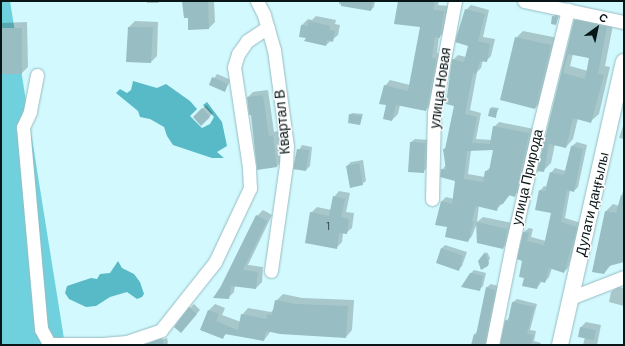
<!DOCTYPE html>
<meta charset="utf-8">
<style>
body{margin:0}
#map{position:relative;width:625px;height:346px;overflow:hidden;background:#d2f9fe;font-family:Barlow,sans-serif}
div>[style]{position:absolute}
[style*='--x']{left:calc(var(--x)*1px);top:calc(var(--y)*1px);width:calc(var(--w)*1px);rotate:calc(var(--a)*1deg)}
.forest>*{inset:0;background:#70d1de}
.water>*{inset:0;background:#58bac6}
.shadow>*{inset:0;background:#0003}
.building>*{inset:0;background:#98bdc2}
.roads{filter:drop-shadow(0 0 1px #96bcc1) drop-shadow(0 0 1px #96bcc1)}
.minor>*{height:13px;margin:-6.5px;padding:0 6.5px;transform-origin:6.5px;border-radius:6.5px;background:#fff}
.major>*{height:16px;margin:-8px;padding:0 8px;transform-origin:8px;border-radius:8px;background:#fff}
span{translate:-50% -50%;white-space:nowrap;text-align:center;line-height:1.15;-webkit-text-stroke:3px #fefefe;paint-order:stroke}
.number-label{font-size:12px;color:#2c4042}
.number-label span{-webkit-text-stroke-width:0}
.street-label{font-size:14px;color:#081618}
.frame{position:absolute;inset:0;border:2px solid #081618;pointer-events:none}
.north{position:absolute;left:577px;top:8px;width:40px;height:40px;-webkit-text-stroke:3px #fefefe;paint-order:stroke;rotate:33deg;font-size:11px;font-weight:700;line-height:16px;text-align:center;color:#081618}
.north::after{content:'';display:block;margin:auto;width:14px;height:18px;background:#081618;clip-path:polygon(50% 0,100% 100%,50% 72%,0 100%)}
</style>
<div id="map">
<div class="forest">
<i style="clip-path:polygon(1px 1px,10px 1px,65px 345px,1px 345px)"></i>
</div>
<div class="water">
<i style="clip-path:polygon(133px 81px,157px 88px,166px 84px,190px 101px,197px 109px,190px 116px,202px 128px,210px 124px,214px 117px,203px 105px,207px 102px,222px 122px,227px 146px,217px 152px,224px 158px,212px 158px,173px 145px,167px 136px,164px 127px,150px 119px,140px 117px,138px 111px,116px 93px,120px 89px,127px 93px,131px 90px)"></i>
<i style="clip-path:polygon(118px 261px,122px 268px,134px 274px,140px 282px,144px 294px,142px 297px,137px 299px,127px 292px,110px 297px,96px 306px,86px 307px,69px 299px,65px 293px,67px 286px,91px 278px,97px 279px,100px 274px,110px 273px)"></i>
</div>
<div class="shadow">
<i style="clip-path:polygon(147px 1px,161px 1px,158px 3px,147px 3px)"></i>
<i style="clip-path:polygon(183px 1px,214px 1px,215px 22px,209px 28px,189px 29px,188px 17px)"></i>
<i style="clip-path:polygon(339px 1px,375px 1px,374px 7px,371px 10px,339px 4px)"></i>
<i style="clip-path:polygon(399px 1px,439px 1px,438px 5px,449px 6px,445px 32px,439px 37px,437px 53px,441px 54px,431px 104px,426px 110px,400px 105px,398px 114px,392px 120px,385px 86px,390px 80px,410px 85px,421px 26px)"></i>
<i style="clip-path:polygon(evenodd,471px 5px,489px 10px,483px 37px,495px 39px,491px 56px,486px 61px,483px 60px,481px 68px,477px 72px,470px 110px,481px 113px,476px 139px,492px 140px,494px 127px,499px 122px,534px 129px,519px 191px,514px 196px,510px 195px,497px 209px,479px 205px,477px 222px,483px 217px,513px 223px,509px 242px,503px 248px,477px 223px,472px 236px,468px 241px,448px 226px,442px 201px,446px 197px,454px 199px,457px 180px,442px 170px,446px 165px,444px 149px,447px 146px,455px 105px,451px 84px,449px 84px,453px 60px,458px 55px,466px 57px,469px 45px,466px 10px,471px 5px,494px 149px,491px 167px,486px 171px,485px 177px,468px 174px,471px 150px,494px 149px)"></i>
<i style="clip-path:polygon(evenodd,582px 13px,614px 20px,605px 66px,610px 67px,599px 114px,591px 121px,578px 118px,573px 139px,566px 147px,555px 144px,551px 163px,543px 171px,538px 170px,575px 21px,582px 13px,573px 54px,590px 58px,588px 71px,570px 66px,573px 54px)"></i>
<i style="clip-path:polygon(555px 14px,559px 15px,556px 24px,552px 23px)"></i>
<i style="clip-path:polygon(316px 16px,336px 20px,335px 24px,340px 25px,338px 35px,326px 45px,307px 38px,302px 25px,308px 19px,312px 20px)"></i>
<i style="clip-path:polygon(135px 21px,158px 22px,157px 56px,151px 62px,127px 61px,129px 27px)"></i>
<i style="clip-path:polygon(27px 22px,28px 67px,22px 73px,1px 73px,1px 23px)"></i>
<i style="clip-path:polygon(523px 31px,558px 38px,542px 101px,535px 108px,516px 38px)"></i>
<i style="clip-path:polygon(217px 74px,231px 80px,224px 91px,210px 84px)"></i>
<i style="clip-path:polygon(268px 90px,274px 132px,278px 131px,282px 161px,277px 166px,258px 169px,252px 114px,248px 97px,253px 92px)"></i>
<i style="clip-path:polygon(206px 105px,213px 113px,201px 125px,194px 117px)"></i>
<i style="clip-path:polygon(492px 107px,499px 108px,495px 117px,491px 108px)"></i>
<i style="clip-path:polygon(352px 113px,363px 114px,360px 124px,350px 115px)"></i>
<i style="clip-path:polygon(623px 126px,624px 127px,624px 139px,619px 138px)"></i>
<i style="clip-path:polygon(415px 139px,429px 140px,427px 168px,423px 172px,411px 142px)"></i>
<i style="clip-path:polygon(577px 142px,587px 145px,578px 187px,574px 191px,570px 190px,565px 218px,581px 223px,568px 268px,564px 272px,552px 268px,549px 277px,545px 282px,542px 281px,537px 288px,525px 277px,524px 232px,529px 228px,533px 229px,531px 237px,546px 241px,552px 212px,540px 191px,544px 186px,547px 187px,551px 173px,555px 168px,566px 171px,572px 146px)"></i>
<i style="clip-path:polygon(302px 145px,312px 147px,310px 166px,306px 170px,295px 168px,296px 155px)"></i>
<i style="clip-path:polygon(363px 160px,366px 181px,362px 184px,347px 166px,351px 162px)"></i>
<i style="clip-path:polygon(624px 187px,624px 261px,612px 264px,604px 273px,593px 271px,606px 211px,613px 204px,619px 206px)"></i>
<i style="clip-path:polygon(339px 191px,350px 193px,346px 212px,354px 213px,352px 228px,346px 233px,343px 233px,342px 242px,336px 248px,311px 213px,317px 207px,331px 210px,334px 197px)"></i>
<i style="clip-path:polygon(263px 210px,272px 215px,248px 265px,263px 267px,262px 282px,256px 288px,235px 285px,234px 292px,228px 298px,222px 287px,257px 216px)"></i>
<i style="clip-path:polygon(445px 245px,467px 252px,462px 266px,458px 270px,441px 249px)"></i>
<i style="clip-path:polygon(487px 252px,490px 258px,487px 265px,479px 261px)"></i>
<i style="clip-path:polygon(474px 270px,486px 273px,483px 286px,479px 290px,470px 274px)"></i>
<i style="clip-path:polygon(491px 284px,498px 286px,489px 345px,472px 345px,474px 335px,478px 331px,487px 287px)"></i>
<i style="clip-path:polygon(618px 287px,624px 288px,624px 306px,609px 302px,611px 292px)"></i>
<i style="clip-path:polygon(283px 294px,302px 298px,354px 300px,352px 330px,346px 337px,271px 331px,264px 340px,227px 333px,222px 338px,209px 310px,215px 304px,225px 308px,222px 315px,241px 322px,242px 315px,248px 308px,271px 312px,274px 309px,276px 301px)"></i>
<i style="clip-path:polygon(517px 299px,537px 304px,530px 330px,536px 331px,534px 341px,541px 343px,540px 345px,500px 345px,506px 321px,510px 317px,513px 302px)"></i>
<i style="clip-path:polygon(194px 304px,200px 310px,184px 328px,190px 308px)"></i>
<i style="clip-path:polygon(586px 322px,601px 325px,597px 345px,599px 345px,583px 345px,585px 337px,579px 336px,581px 327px)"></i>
<i style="clip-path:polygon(166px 335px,147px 342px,147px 344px,167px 338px,168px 343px,166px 345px,144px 345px,148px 341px)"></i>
</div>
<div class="building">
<i style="clip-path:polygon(182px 1px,208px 1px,209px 29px,188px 30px,188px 18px,184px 18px)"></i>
<i style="clip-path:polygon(341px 1px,373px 1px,371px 11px,341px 6px)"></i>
<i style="clip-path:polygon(398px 1px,435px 1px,433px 10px,444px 11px,440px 38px,435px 37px,432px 58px,436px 59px,426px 111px,396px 105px,392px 121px,383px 119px,386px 105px,379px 104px,384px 85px,408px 91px,420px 27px,394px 24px)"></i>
<i style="clip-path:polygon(evenodd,465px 9px,485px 14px,478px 41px,490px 44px,487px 62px,480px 61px,476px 74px,473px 73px,465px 114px,477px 117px,472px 143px,490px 144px,493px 126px,529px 133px,515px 197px,509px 195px,503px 204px,498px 205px,497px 211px,476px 206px,472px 221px,474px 222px,468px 242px,445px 237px,447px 227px,435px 225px,441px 201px,452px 204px,455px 181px,440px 177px,441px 169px,446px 170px,443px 149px,445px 149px,454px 106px,446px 104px,452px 59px,464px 62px,468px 46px,455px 42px,465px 9px,493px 150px,489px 171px,485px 171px,483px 182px,464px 179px,467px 151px,493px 150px)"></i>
<i style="clip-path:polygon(552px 16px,558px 17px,556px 25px,551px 24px)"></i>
<i style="clip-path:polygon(evenodd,574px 20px,607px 27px,598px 74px,604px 75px,591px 123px,573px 118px,566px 148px,549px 144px,544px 172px,537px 171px,574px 20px,568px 54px,589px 58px,585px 79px,563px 73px,568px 54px)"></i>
<i style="clip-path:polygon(309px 21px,330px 26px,329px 30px,335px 31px,333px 42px,327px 40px,326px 46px,304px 41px,306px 38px,299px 37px,301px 25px,308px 26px)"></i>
<i style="clip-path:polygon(128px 27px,153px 27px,151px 63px,126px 62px)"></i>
<i style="clip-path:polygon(1px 28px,22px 28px,22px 74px,1px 74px)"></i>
<i style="clip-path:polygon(515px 37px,551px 45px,535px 109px,500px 100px)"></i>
<i style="clip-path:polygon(212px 77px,228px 84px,225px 92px,209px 85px)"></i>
<i style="clip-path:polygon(263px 95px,269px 136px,273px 135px,277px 167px,257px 170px,251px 115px,249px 115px,247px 97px)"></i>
<i style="clip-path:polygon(202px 108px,210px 117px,201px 126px,193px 117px)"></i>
<i style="clip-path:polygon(490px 108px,497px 110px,496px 118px,488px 116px)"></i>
<i style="clip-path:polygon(349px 114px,362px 116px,360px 125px,348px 123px)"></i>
<i style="clip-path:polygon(410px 142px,425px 143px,424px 173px,408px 172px)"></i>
<i style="clip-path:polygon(571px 146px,583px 149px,574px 192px,567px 190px,561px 222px,577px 227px,564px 273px,549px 268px,545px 283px,539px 281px,537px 289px,522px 286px,524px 278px,519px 277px,522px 261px,517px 259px,523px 232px,529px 233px,527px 241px,544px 245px,551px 213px,535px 210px,539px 190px,545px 191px,550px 172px,564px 175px)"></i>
<i style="clip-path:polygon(297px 149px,309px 150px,306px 171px,293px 169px)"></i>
<i style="clip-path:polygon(359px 163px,363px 185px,350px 188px,346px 166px)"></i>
<i style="clip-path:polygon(621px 195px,624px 196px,624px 262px,609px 266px,604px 274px,592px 272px,605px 211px,616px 213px)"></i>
<i style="clip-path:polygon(333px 196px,345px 199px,341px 217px,349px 219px,347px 234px,339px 233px,337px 249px,305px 243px,310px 212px,329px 216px)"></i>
<i style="clip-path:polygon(256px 215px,267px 221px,243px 270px,258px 272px,256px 289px,231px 286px,229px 299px,213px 298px,221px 286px)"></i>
<i style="clip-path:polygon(476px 222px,507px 229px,503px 249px,477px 243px)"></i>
<i style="clip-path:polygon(441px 248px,463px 256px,459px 271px,436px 263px)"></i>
<i style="clip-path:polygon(485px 252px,489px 263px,488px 266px,481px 270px,478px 261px)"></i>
<i style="clip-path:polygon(470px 273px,483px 276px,480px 291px,461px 287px)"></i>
<i style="clip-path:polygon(486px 287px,495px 290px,484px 345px,471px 345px,474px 334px,476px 335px)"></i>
<i style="clip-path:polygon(275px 300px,295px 304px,348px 306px,346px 338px,280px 334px,266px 331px,264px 341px,225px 334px,223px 339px,200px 330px,208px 310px,219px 314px,216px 321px,238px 330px,241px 314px,266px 319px,268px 314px,272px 315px)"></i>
<i style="clip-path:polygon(512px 302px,534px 307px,527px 334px,533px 335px,531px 345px,500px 345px,505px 320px,508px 321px)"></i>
<i style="clip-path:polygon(189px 307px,197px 314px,181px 333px,174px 327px)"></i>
<i style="clip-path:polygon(580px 327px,596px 330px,594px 340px,578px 337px)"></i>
<i style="clip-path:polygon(162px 338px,164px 345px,143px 345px)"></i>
</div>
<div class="roads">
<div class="minor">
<i style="--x:257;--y:1;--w:16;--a:63"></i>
<i style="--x:264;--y:15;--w:36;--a:74"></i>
<i style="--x:274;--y:50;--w:97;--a:82.3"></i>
<i style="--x:287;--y:146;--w:19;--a:93"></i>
<i style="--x:286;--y:165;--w:107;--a:98.1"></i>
<i style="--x:524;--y:1;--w:102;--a:11.9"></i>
<i style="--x:37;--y:75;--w:38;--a:101"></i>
<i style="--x:30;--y:112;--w:17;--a:115"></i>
<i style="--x:23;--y:127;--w:203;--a:84.9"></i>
<i style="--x:41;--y:329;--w:18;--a:61"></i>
<i style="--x:432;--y:199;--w:86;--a:-88.7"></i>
<i style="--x:434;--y:113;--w:114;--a:-79.4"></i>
<i style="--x:570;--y:298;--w:58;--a:-21.3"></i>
<i style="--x:50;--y:344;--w:53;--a:0"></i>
<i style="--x:103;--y:344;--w:24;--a:-5"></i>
<i style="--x:127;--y:342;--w:36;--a:-19"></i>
<i style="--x:161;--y:330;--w:87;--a:-51.5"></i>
<i style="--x:215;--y:262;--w:82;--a:-64.7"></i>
<i style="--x:250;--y:188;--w:21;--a:-93"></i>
<i style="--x:249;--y:167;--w:101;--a:-98.5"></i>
<i style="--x:234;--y:67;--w:14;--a:-73"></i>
<i style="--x:238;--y:54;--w:16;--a:-55"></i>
<i style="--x:247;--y:41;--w:25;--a:-34"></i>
<i style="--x:492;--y:345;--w:102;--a:-78.7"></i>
<i style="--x:512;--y:245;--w:121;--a:-77.1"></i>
<i style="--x:539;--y:127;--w:121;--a:-76.1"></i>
</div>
<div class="major">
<i style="--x:560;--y:345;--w:290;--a:-77.3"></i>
</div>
</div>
<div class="number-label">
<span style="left:328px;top:226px">1</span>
</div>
<div class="street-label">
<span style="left:440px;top:88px;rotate:-82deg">улица Новая</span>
<span style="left:282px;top:122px;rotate:-95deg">Квартал В</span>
<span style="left:527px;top:177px;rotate:-77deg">улица Природа</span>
<span style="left:592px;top:204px;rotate:-77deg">Дулати даңғылы</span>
</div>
<div class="frame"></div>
<div class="north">С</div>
</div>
